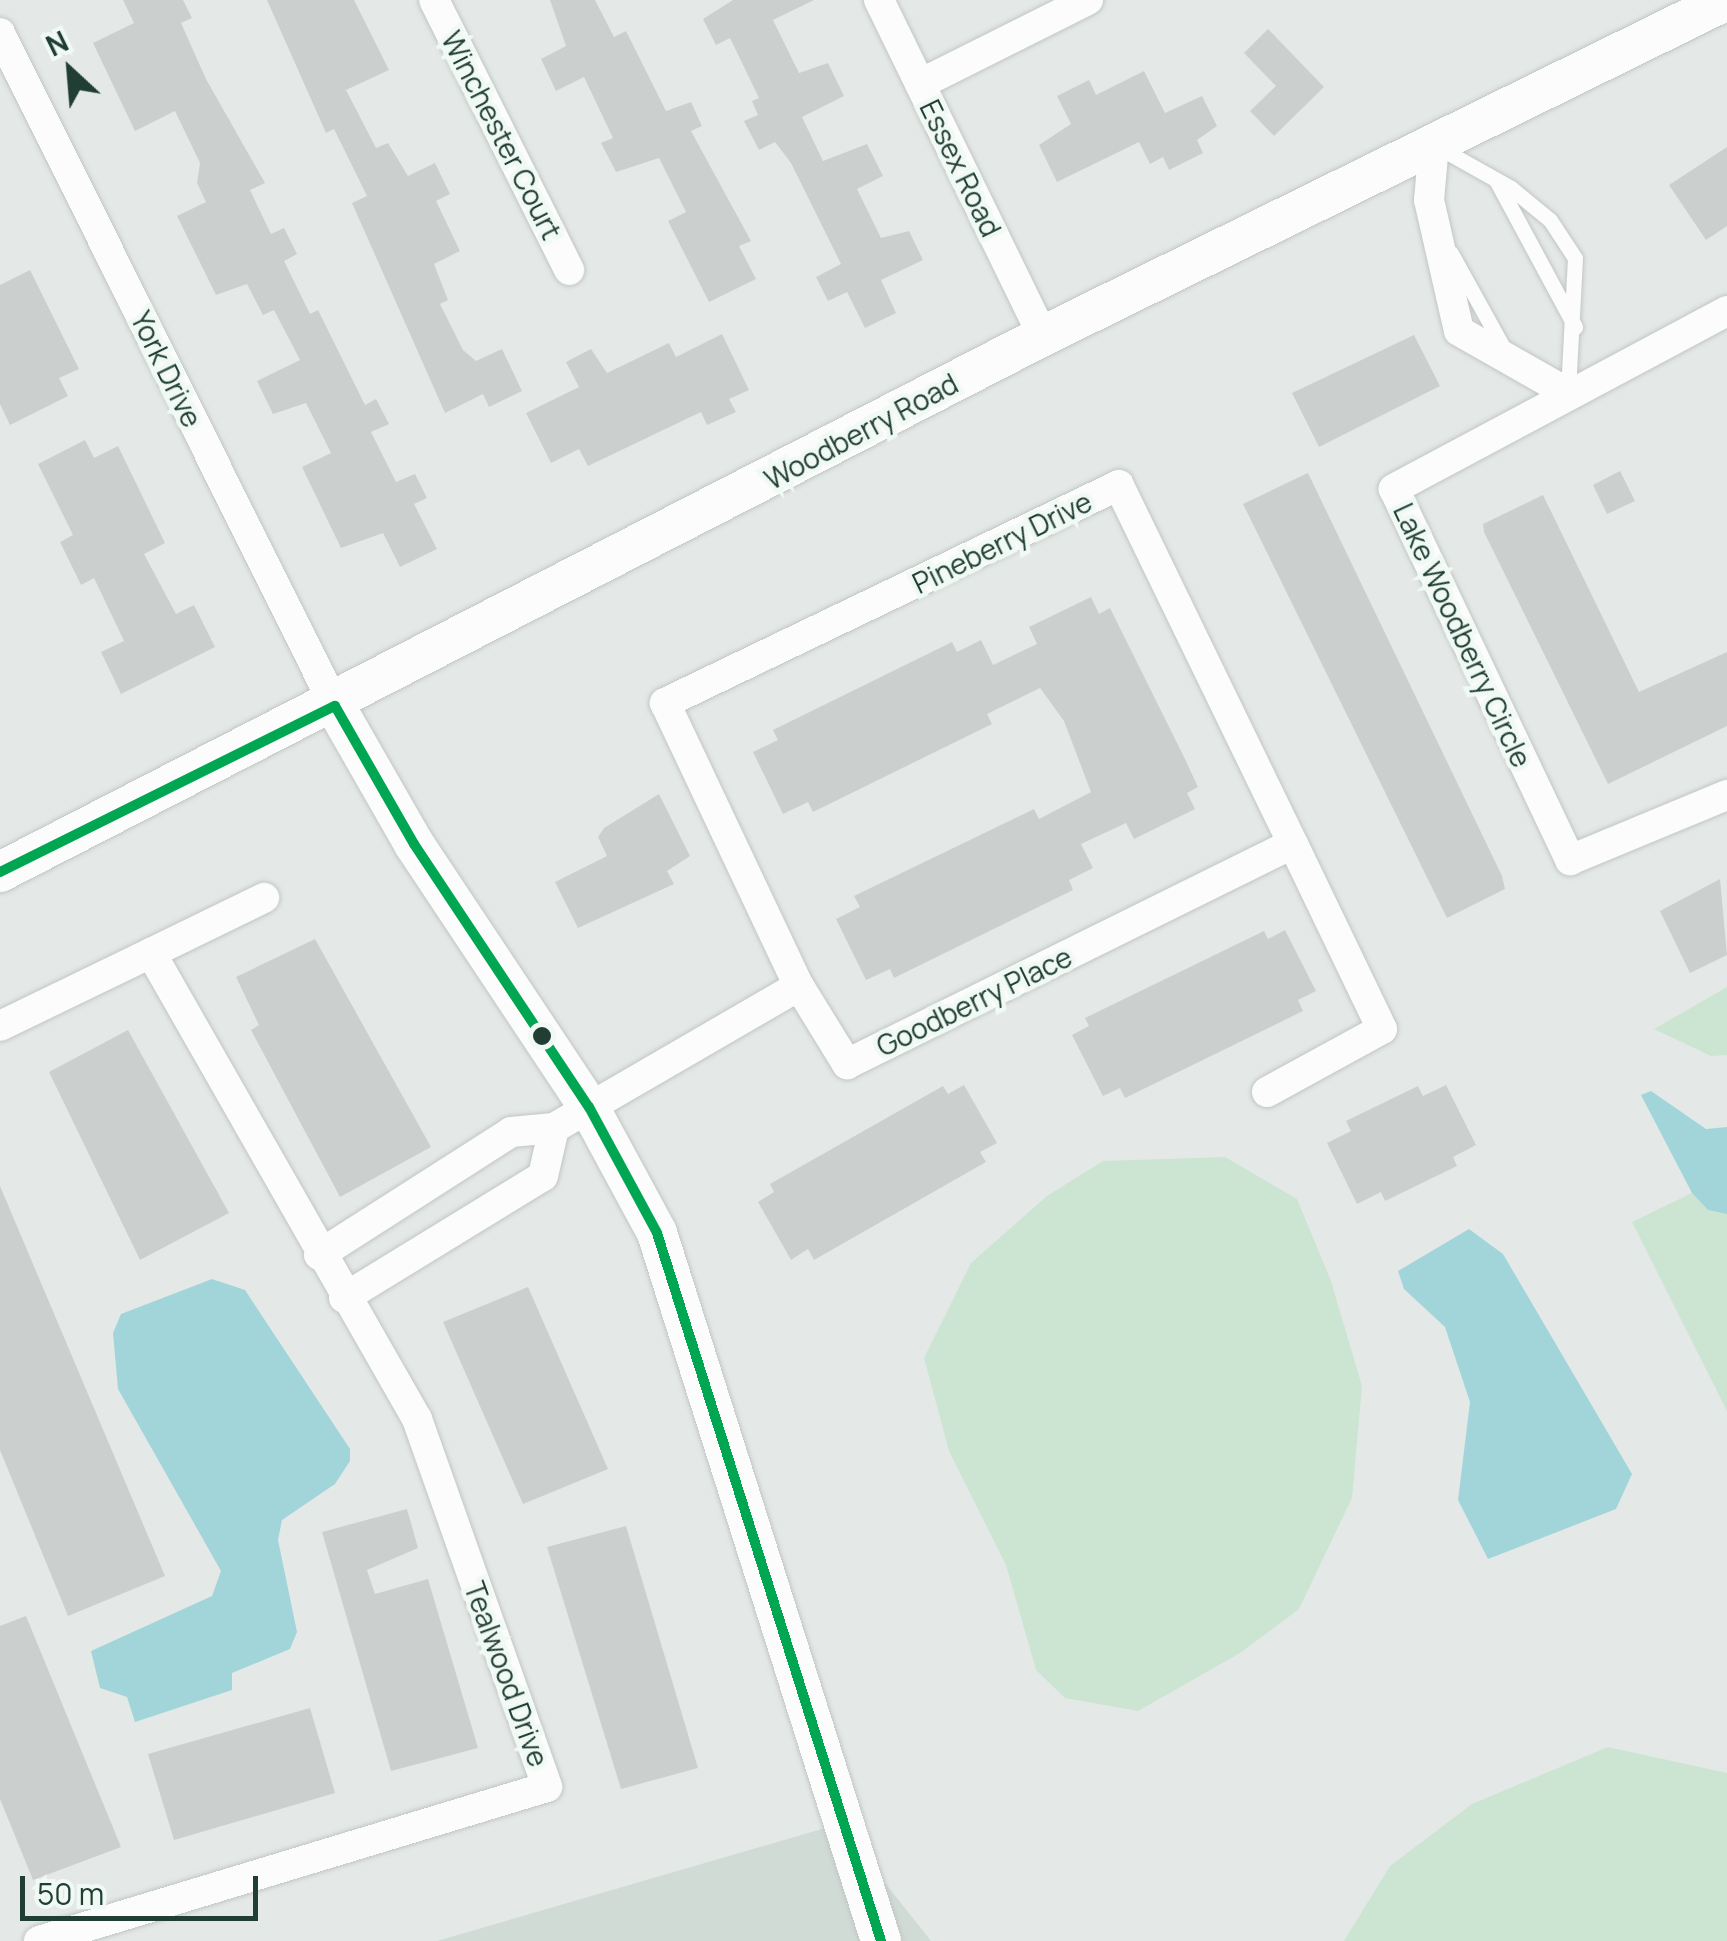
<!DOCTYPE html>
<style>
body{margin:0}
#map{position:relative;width:1727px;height:1941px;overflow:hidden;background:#e4e9e7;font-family:Manrope,sans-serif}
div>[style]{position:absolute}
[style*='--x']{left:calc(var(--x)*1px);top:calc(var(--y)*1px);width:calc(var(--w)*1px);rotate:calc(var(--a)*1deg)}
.built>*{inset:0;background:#d1dbd6}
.green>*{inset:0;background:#cce4d2}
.water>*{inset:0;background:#a2d5da}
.building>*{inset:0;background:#cbd0ce}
.roads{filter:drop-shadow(0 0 2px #c1c6c4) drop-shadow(0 0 2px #c1c6c4)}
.lane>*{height:15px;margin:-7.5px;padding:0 7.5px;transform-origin:7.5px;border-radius:7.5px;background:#fbfcfb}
.street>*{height:30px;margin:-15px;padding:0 15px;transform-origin:15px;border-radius:15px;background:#fbfcfb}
.secondary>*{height:40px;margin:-20px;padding:0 20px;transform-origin:20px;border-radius:20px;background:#fbfcfb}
.bus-1>*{height:10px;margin:-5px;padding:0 5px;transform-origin:5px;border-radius:5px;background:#00a651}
.dots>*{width:28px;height:28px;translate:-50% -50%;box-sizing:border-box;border:5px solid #f1f9f5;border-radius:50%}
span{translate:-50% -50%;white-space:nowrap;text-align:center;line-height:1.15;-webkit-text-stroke:9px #f1f9f5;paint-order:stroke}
.street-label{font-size:28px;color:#203e34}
.north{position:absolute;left:20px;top:20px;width:100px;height:100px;-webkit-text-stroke:8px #f1f9f5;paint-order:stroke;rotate:334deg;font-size:28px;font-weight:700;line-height:40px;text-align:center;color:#203e34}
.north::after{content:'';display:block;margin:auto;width:35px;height:45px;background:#203e34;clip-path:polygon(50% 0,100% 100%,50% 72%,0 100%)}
.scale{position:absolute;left:20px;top:1876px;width:238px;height:45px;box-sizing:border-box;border:5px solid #203e34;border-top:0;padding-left:12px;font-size:30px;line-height:35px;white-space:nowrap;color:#203e34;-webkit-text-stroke:8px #f1f9f5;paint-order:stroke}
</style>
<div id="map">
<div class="built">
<i style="clip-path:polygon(832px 1826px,864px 1941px,437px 1941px)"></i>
<i style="clip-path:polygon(882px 1879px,931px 1941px,898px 1941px)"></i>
</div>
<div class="green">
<i style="clip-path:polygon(1727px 987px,1727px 1055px,1711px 1056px,1654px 1029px)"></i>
<i style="clip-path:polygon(1225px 1157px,1297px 1199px,1331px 1281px,1362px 1386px,1352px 1498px,1299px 1609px,1240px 1653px,1138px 1711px,1065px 1698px,1036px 1670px,1006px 1565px,949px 1451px,924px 1358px,971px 1263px,1047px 1196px,1103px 1161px)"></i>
<i style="clip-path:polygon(1692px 1193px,1708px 1210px,1727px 1214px,1727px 1411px,1632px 1222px)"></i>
<i style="clip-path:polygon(1608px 1747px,1727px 1773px,1727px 1941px,1344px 1941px,1390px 1866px,1472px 1804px)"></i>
</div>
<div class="water">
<i style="clip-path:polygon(1651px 1091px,1706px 1129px,1727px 1127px,1727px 1214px,1708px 1210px,1692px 1193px,1641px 1095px)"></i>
<i style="clip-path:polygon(1469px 1229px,1503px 1254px,1632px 1474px,1616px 1509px,1488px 1559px,1458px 1500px,1470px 1402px,1445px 1327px,1404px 1289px,1398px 1271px)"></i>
<i style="clip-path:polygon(212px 1279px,245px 1290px,350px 1449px,350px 1461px,335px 1484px,282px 1520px,278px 1540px,297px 1632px,290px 1649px,232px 1673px,232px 1690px,135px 1722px,127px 1697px,100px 1688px,91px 1651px,212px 1596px,221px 1571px,118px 1389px,113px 1333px,121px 1314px)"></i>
</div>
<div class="building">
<i style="clip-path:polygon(123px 0,183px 0,192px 18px,181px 23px,206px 79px,265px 183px,250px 190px,271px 234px,284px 228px,297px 254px,284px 261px,310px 314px,318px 310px,365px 405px,376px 399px,389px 424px,371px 432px,396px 482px,415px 474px,427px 498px,414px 504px,437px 549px,400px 567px,383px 533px,341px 548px,302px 467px,331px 453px,306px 403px,273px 414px,257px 381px,300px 360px,274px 310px,263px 315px,247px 284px,216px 295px,177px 216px,206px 202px,197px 183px,200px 163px,175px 111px,135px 131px,93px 43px,134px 23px)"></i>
<i style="clip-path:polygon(267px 0,354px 0,389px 70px,346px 90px,376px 148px,388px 143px,408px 176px,435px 163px,450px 194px,436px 201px,460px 251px,434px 264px,448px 300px,440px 304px,463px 350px,476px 361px,502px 349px,522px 391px,489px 407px,483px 394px,445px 413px,352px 203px,367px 196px,334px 129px,326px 133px)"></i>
<i style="clip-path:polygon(550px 0,595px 0,614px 37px,626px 31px,666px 111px,691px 102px,702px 126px,691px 131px,751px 241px,739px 246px,756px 279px,709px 302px,668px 221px,686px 212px,659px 158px,616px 172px,601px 143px,613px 138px,584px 77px,556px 91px,541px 59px,566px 46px)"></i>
<i style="clip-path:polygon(733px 0,814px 0,773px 20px,799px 73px,828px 63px,844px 96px,802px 117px,823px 161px,867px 144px,883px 176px,857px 189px,881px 238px,909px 231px,923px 260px,881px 280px,896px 313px,865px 328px,847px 292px,828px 301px,816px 277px,841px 264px,791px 163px,775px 142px,759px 150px,744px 121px,758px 115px,752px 101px,759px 98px,730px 38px,716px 45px,703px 19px)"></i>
<i style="clip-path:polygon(1268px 29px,1324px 87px,1274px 136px,1250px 111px,1276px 86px,1244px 53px)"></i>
<i style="clip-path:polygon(1144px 71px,1165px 113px,1202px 96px,1217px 126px,1197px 140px,1203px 153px,1169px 170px,1163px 157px,1150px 164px,1139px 142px,1057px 182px,1039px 145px,1071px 124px,1057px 96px,1089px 80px,1096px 95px)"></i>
<i style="clip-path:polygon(1727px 147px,1727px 226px,1706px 240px,1669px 185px)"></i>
<i style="clip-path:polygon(30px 270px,79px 369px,59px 378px,68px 396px,10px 425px,0 404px,0 285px)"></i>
<i style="clip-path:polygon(722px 334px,749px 390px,729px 399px,736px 412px,707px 425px,701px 412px,588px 466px,579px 449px,551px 463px,526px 413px,579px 387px,566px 362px,591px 349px,607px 373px,669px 343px,676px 357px)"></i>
<i style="clip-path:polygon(1414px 335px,1440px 386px,1319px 447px,1292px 393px)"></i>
<i style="clip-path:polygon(85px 440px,94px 458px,118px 446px,165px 543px,144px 554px,176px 614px,194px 605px,215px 647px,121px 694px,101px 652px,124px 641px,94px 578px,81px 585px,60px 542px,73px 535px,38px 464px)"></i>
<i style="clip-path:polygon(1620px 471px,1635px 501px,1607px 514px,1593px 485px)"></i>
<i style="clip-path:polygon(1308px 473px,1502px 876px,1505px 889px,1447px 918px,1243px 504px)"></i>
<i style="clip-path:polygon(1543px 495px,1639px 692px,1727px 652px,1727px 726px,1608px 784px,1484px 532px,1483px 524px)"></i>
<i style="clip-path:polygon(1091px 597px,1099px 614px,1110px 608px,1184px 757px,1198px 787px,1187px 793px,1195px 809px,1134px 839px,1126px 823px,1081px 844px,1093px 868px,1069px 880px,1073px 890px,894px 978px,890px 969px,866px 980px,836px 919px,860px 907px,854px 896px,1034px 809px,1039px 819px,1091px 792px,1064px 721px,1040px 688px,987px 714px,992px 724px,813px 812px,808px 802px,783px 814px,753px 752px,778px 740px,773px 730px,952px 642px,957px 652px,981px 640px,993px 665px,1037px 644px,1029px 627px)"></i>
<i style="clip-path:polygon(659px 794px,690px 856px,667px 871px,674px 884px,578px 928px,555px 882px,607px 856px,598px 837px,604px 828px)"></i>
<i style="clip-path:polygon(1720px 879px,1727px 955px,1690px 973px,1660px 911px)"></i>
<i style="clip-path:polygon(1285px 930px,1316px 991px,1298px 1000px,1303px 1011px,1125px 1098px,1120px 1088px,1103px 1096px,1072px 1035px,1089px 1026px,1085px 1018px,1264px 931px,1268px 939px)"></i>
<i style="clip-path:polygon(315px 939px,431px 1147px,340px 1197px,251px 1030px,259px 1025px,236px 977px)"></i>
<i style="clip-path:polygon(128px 1030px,229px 1213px,140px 1260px,49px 1072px)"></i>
<i style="clip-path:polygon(964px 1085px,997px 1143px,980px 1152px,986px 1162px,814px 1260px,808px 1249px,791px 1260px,758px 1202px,774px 1192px,770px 1184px,943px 1086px,948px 1094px)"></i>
<i style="clip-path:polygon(1446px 1085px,1476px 1145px,1453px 1157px,1457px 1166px,1385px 1201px,1381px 1192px,1357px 1204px,1327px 1143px,1351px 1131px,1346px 1121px,1385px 1102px,1418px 1086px,1423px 1096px)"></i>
<i style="clip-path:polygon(0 1186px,165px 1576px,68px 1616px,0 1450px)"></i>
<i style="clip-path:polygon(528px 1287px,608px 1469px,523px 1504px,443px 1322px)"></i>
<i style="clip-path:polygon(407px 1509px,418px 1548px,367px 1570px,375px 1594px,428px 1579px,478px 1748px,391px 1771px,322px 1532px)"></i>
<i style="clip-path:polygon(626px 1526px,698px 1768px,621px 1789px,547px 1547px)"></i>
<i style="clip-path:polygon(26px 1616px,121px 1847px,33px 1880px,0 1799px,0 1626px)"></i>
<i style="clip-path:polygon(310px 1708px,335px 1793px,174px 1840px,148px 1754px)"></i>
</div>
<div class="roads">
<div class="lane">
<i style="--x:1438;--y:147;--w:84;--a:29.3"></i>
<i style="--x:1511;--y:188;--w:50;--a:39.4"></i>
<i style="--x:1550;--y:220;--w:45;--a:56.7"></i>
<i style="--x:1575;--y:258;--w:135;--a:93"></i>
<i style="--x:1496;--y:180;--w:167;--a:61.7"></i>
<i style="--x:1451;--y:253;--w:112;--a:61.1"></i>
</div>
<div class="street">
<i style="--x:434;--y:0;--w:302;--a:63.4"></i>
<i style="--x:879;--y:0;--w:374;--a:64"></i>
<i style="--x:0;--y:33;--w:752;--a:63.54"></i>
<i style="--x:920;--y:84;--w:188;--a:-26.6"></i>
<i style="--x:1434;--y:145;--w:55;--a:95.2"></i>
<i style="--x:1429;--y:200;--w:134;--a:77.1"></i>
<i style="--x:1459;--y:331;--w:125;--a:29.6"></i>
<i style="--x:1727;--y:311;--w:378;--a:151.9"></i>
<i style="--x:1394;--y:489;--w:411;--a:64.6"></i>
<i style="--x:1570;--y:860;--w:170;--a:-22.5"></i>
<i style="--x:151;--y:953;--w:126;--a:-26"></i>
<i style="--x:0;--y:1026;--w:168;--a:-25.8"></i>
<i style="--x:151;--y:953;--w:537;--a:60.28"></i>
<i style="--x:417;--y:1419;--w:390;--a:70.5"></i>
<i style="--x:547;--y:1787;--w:531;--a:163.14"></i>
<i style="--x:1267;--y:1092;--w:131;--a:-28.7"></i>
<i style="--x:1382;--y:1029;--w:205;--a:-115.7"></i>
<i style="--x:1293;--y:844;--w:399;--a:-115.9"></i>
<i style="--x:1119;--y:485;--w:504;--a:154.35"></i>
<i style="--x:665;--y:703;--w:313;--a:64.7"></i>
<i style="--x:799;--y:986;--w:92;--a:58.4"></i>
<i style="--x:847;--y:1064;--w:497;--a:-26.3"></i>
<i style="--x:319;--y:1255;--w:228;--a:-32.6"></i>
<i style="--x:511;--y:1132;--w:43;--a:-5.3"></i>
<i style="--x:554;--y:1128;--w:283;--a:-30.1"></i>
<i style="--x:344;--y:1298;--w:233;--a:-31.5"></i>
<i style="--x:543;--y:1176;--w:49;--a:-77.1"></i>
</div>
<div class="secondary">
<i style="--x:335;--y:706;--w:159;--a:60.2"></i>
<i style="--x:414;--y:844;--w:316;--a:56.4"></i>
<i style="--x:589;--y:1107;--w:143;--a:61.6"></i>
<i style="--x:657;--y:1233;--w:743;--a:72.44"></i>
<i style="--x:0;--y:872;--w:1173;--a:-27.2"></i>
<i style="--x:1043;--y:336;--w:762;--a:-26.16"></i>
</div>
</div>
<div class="bus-1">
<i style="--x:0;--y:872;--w:374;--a:-26.4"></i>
<i style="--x:335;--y:706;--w:159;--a:60.2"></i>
<i style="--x:414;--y:844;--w:316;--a:56.4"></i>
<i style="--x:589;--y:1107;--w:143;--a:61.6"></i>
<i style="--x:657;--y:1233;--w:743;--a:72.44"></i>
</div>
<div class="dots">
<i style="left:542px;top:1036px;background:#203e34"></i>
</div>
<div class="street-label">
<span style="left:502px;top:135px;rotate:63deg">Winchester Court</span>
<span style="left:961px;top:168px;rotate:64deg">Essex Road</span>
<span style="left:167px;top:369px;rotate:64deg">York Drive</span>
<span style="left:861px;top:431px;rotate:-28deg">Woodberry Road</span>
<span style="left:1002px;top:542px;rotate:-26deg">Pineberry Drive</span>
<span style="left:1463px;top:635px;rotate:65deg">Lake Woodberry Circle</span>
<span style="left:974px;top:1001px;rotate:-26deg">Goodberry Place</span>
<span style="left:507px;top:1674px;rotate:70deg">Tealwood Drive</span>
</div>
<div class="north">N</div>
<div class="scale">50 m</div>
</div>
